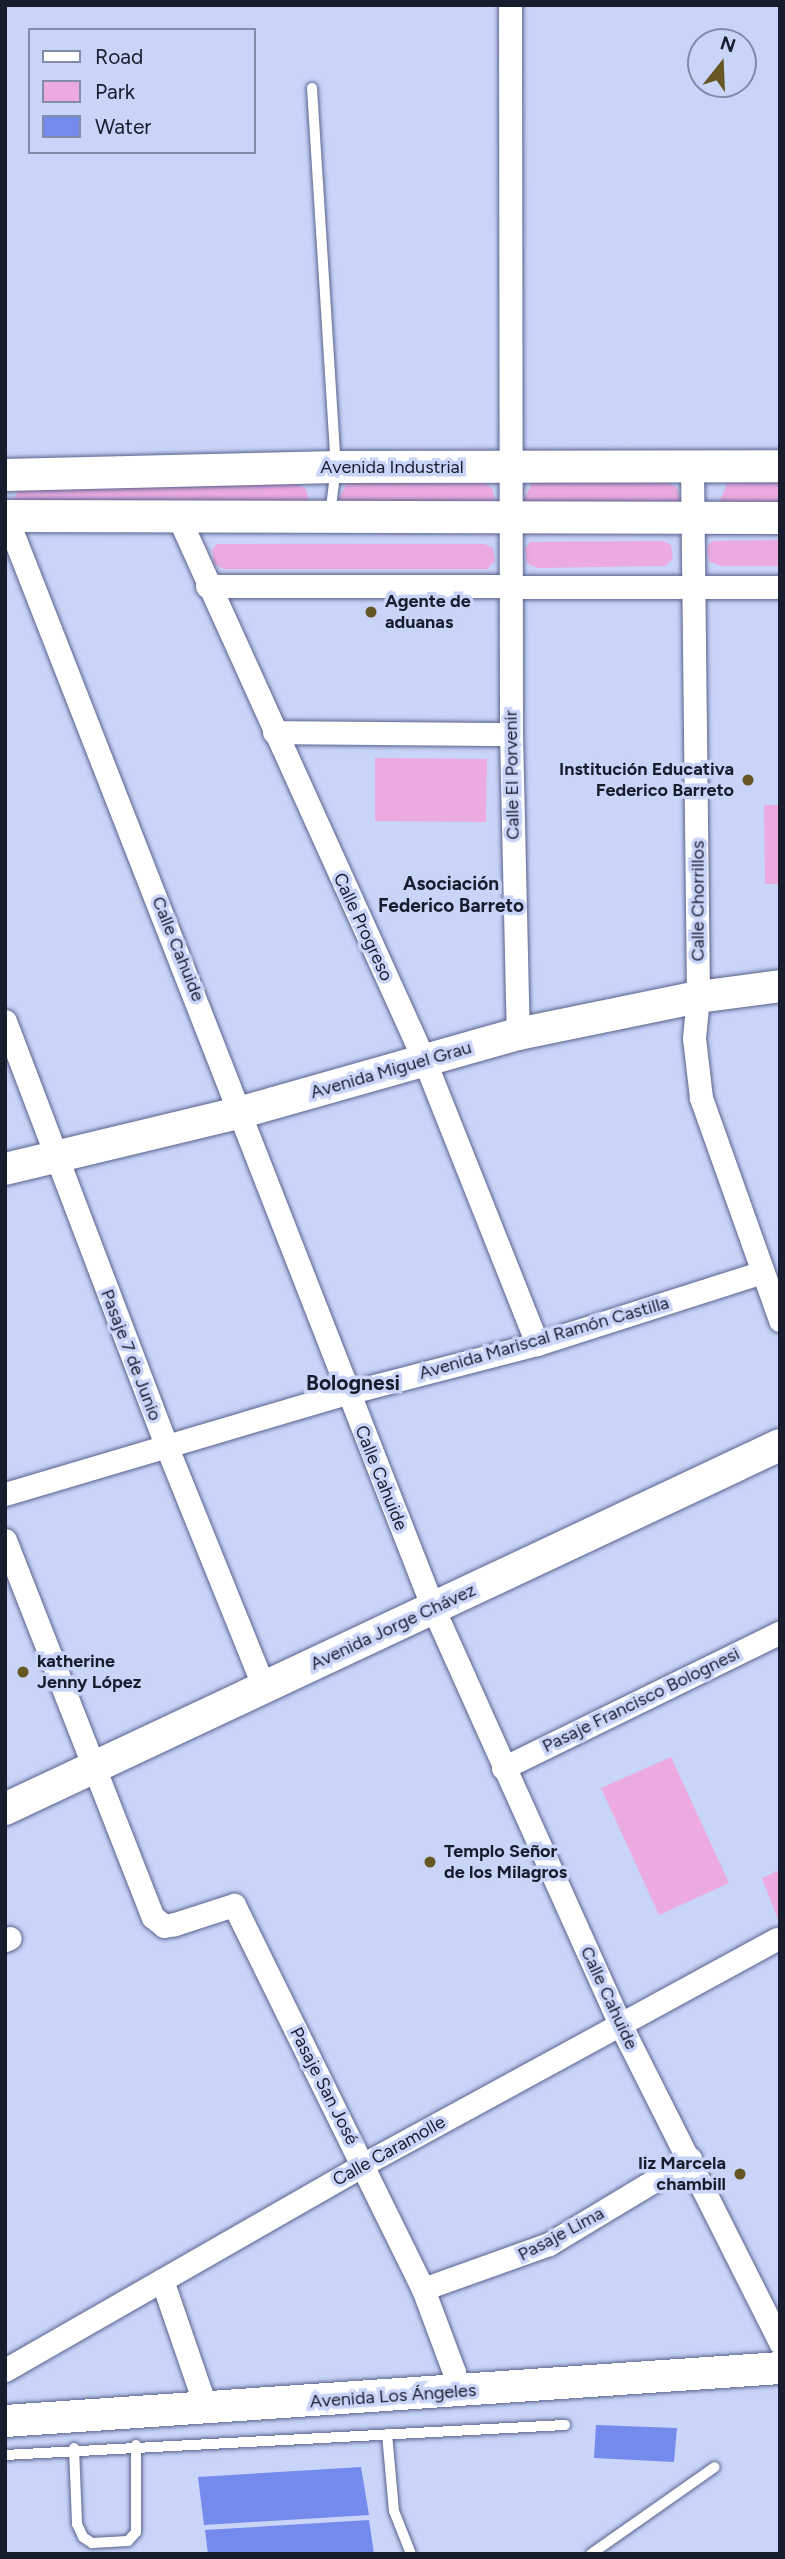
<!DOCTYPE html>
<meta charset="utf-8">
<style>
body{margin:0}
#map{position:relative;width:785px;height:2559px;overflow:hidden;background:#c9d4f9;font-family:Figtree,sans-serif}
div>[style]{position:absolute}
[style*='--x']{left:calc(var(--x)*1px);top:calc(var(--y)*1px);width:calc(var(--w)*1px);rotate:calc(var(--a)*1deg)}
.green>*{inset:0;background:#ebaae0}
.water>*{inset:0;background:#758aed}
.roads{filter:drop-shadow(0 0 2px #59638c) drop-shadow(0 0 2px #59638c)}
.lane>*{height:10px;margin:-5px;padding:0 5px;transform-origin:5px;border-radius:5px;background:#fff}
.street>*{height:23px;margin:-11.5px;padding:0 11.5px;transform-origin:11.5px;border-radius:11.5px;background:#fff}
.secondary>*{height:32px;margin:-16px;padding:0 16px;transform-origin:16px;border-radius:16px;background:#fff}
.dots>*{width:19px;height:19px;translate:-50% -50%;box-sizing:border-box;border:4px solid #c9d4f9;border-radius:50%}
span{translate:-50% -50%;white-space:nowrap;text-align:center;line-height:1.15;-webkit-text-stroke:7px #c9d4f9;paint-order:stroke}
.street-label{font-size:18px;color:#181d2d}
.poi-label{font-size:18px;color:#181d2d;font-weight:700}
.left{translate:0 -50%;text-align:left}
.right{translate:-100% -50%;text-align:right}
.neighbourhood-label{font-size:19px;color:#181d2d;font-weight:700}
.quarter-label{font-size:21px;color:#181d2d;font-weight:700}
.frame{position:absolute;inset:0;border:7px solid #181d2d;pointer-events:none}
.legend{position:absolute;left:28px;top:28px;width:228px;height:126px;box-sizing:border-box;background:#c9d4f9;border:2px solid #828ba7;margin:0;padding:9px 12px;list-style:none;font-size:21px;color:#181d2d}
.legend li{display:flex;align-items:center;gap:14px;height:35px}
.legend b{width:35px;border:2px solid #828ba7}
.north{position:absolute;left:687px;top:28px;width:70px;height:70px;box-sizing:border-box;background:#c9d4f9;border:2px solid #828ba7;border-radius:50%;rotate:18deg;font-size:19px;font-weight:700;line-height:28px;text-align:center;color:#181d2d}
.north::after{content:'';display:block;margin:auto;width:24px;height:32px;background:#655623;clip-path:polygon(50% 0,100% 100%,50% 72%,0 100%)}
</style>
<div id="map">
<div class="green">
<i style="clip-path:polygon(348px 480px,481px 481px,492px 488px,495px 500px,481px 507px,348px 506px,339px 499px)"></i>
<i style="clip-path:polygon(729px 480px,780px 480px,780px 506px,729px 506px,720px 500px)"></i>
<i style="clip-path:polygon(665px 481px,677px 488px,680px 500px,666px 507px,533px 507px,523px 501px,533px 482px)"></i>
<i style="clip-path:polygon(22px 483px,294px 483px,306px 489px,309px 501px,13px 502px)"></i>
<i style="clip-path:polygon(780px 540px,780px 566px,720px 566px,709px 561px,707px 547px,712px 541px)"></i>
<i style="clip-path:polygon(663px 541px,671px 545px,673px 558px,666px 566px,537px 568px,527px 563px,525px 549px,530px 542px)"></i>
<i style="clip-path:polygon(217px 544px,485px 544px,493px 548px,495px 561px,487px 569px,224px 569px,214px 564px,212px 550px)"></i>
<i style="clip-path:polygon(375px 758px,487px 759px,486px 822px,375px 821px)"></i>
<i style="clip-path:polygon(764px 805px,780px 805px,780px 884px,765px 884px)"></i>
<i style="clip-path:polygon(671px 1757px,729px 1883px,659px 1915px,601px 1788px)"></i>
<i style="clip-path:polygon(780px 1870px,780px 1925px,762px 1878px)"></i>
</div>
<div class="water">
<i style="clip-path:polygon(596px 2425px,677px 2428px,674px 2462px,594px 2458px)"></i>
<i style="clip-path:polygon(361px 2467px,369px 2515px,204px 2525px,198px 2477px)"></i>
<i style="clip-path:polygon(369px 2520px,374px 2554px,208px 2554px,205px 2530px)"></i>
</div>
<div class="roads">
<div class="lane">
<i style="--x:312;--y:88;--w:380;--a:86.4"></i>
<i style="--x:336;--y:467;--w:48;--a:97.1"></i>
<i style="--x:387;--y:2434;--w:77;--a:84.8"></i>
<i style="--x:394;--y:2511;--w:46;--a:68.4"></i>
<i style="--x:74;--y:2448;--w:76;--a:87.7"></i>
<i style="--x:77;--y:2524;--w:14;--a:65"></i>
<i style="--x:83;--y:2537;--w:11;--a:34"></i>
<i style="--x:92;--y:2543;--w:36;--a:-3"></i>
<i style="--x:128;--y:2541;--w:12;--a:-48"></i>
<i style="--x:136;--y:2532;--w:87;--a:-90"></i>
<i style="--x:5;--y:2455;--w:561;--a:-3.07"></i>
<i style="--x:591;--y:2554;--w:151;--a:-35.1"></i>
</div>
<div class="street">
<i style="--x:510;--y:5;--w:729;--a:89.92"></i>
<i style="--x:511;--y:734;--w:300;--a:88.7"></i>
<i style="--x:692;--y:467;--w:530;--a:89.35"></i>
<i style="--x:698;--y:997;--w:41;--a:95.6"></i>
<i style="--x:694;--y:1038;--w:60;--a:83.3"></i>
<i style="--x:701;--y:1098;--w:236;--a:70.4"></i>
<i style="--x:5;--y:514;--w:1175;--a:68.63"></i>
<i style="--x:433;--y:1608;--w:458;--a:65.8"></i>
<i style="--x:621;--y:2026;--w:354;--a:63.3"></i>
<i style="--x:178;--y:516;--w:599;--a:65.66"></i>
<i style="--x:425;--y:1062;--w:303;--a:68.3"></i>
<i style="--x:207;--y:586;--w:573;--a:0.1"></i>
<i style="--x:274;--y:732;--w:237;--a:0.5"></i>
<i style="--x:5;--y:1021;--w:454;--a:69.2"></i>
<i style="--x:166;--y:1445;--w:261;--a:68"></i>
<i style="--x:5;--y:1494;--w:357;--a:-16.5"></i>
<i style="--x:347;--y:1393;--w:196;--a:-14.5"></i>
<i style="--x:537;--y:1344;--w:233;--a:-17.7"></i>
<i style="--x:5;--y:1540;--w:405;--a:68.6"></i>
<i style="--x:153;--y:1917;--w:14;--a:39"></i>
<i style="--x:164;--y:1926;--w:11;--a:-10"></i>
<i style="--x:175;--y:1924;--w:62;--a:-17.9"></i>
<i style="--x:234;--y:1905;--w:428;--a:63.8"></i>
<i style="--x:423;--y:2289;--w:89;--a:69.5"></i>
<i style="--x:454;--y:2372;--w:20;--a:84"></i>
<i style="--x:503;--y:1768;--w:309;--a:-26.1"></i>
<i style="--x:5;--y:1940;--w:5;--a:-22"></i>
<i style="--x:162;--y:2280;--w:135;--a:71"></i>
<i style="--x:423;--y:2289;--w:134;--a:-19.7"></i>
<i style="--x:549;--y:2244;--w:165;--a:-31.1"></i>
<i style="--x:5;--y:2370;--w:414;--a:-29.8"></i>
<i style="--x:364;--y:2164;--w:470;--a:-28.6"></i>
</div>
<div class="secondary">
<i style="--x:5;--y:475;--w:331;--a:-1.4"></i>
<i style="--x:336;--y:467;--w:444;--a:-0.1"></i>
<i style="--x:5;--y:516;--w:775;--a:0.15"></i>
<i style="--x:5;--y:1169;--w:244;--a:-13.5"></i>
<i style="--x:242;--y:1112;--w:287;--a:-15.8"></i>
<i style="--x:518;--y:1034;--w:184;--a:-11.6"></i>
<i style="--x:698;--y:997;--w:83;--a:-7.6"></i>
<i style="--x:5;--y:1809;--w:856;--a:-25.16"></i>
<i style="--x:5;--y:2421;--w:777;--a:-3.91"></i>
</div>
</div>
<div class="dots">
<i style="left:371px;top:612px;background:#655623"></i>
<i style="left:748px;top:780px;background:#655623"></i>
<i style="left:23px;top:1672px;background:#655623"></i>
<i style="left:430px;top:1862px;background:#655623"></i>
<i style="left:740px;top:2174px;background:#655623"></i>
</div>
<div class="street-label">
<span style="left:392px;top:467px">Avenida Industrial</span>
<span style="left:512px;top:775px;rotate:-91deg">Calle El Porvenir</span>
<span style="left:698px;top:901px;rotate:-90deg">Calle Chorrillos</span>
<span style="left:363px;top:927px;rotate:65deg">Calle Progreso</span>
<span style="left:178px;top:949px;rotate:68deg">Calle Cahuide</span>
<span style="left:391px;top:1070px;rotate:-16deg">Avenida Miguel Grau</span>
<span style="left:544px;top:1338px;rotate:-16deg">Avenida Mariscal Ramón Castilla</span>
<span style="left:131px;top:1355px;rotate:69deg">Pasaje 7 de Junio</span>
<span style="left:381px;top:1478px;rotate:68deg">Calle Cahuide</span>
<span style="left:393px;top:1627px;rotate:-25deg">Avenida Jorge Chávez</span>
<span style="left:641px;top:1700px;rotate:-26deg">Pasaje Francisco Bolognesi</span>
<span style="left:609px;top:1998px;rotate:65deg">Calle Cahuide</span>
<span style="left:324px;top:2086px;rotate:63deg">Pasaje San José</span>
<span style="left:389px;top:2151px;rotate:-29deg">Calle Caramolle</span>
<span style="left:561px;top:2234px;rotate:-28deg">Pasaje Lima</span>
<span style="left:393px;top:2396px;rotate:-4deg">Avenida Los Ángeles</span>
</div>
<div class="poi-label">
<span class="left" style="left:385px;top:612px">Agente de<br>aduanas</span>
<span class="right" style="left:734px;top:780px">Institución Educativa<br>Federico Barreto</span>
<span class="left" style="left:37px;top:1672px">katherine<br>Jenny López</span>
<span class="left" style="left:444px;top:1862px">Templo Señor<br>de los Milagros</span>
<span class="right" style="left:726px;top:2174px">liz Marcela<br>chambill</span>
</div>
<div class="neighbourhood-label">
<span style="left:451px;top:895px">Asociación<br>Federico Barreto</span>
</div>
<div class="quarter-label">
<span style="left:353px;top:1383px">Bolognesi</span>
</div>
<div class="frame"></div>
<ul class="legend">
<li><b style="height:9px;background:#fff"></b>Road</li>
<li><b style="height:19px;background:#ebaae0"></b>Park</li>
<li><b style="height:19px;background:#758aed"></b>Water</li>
</ul>
<div class="north">N</div>
</div>
